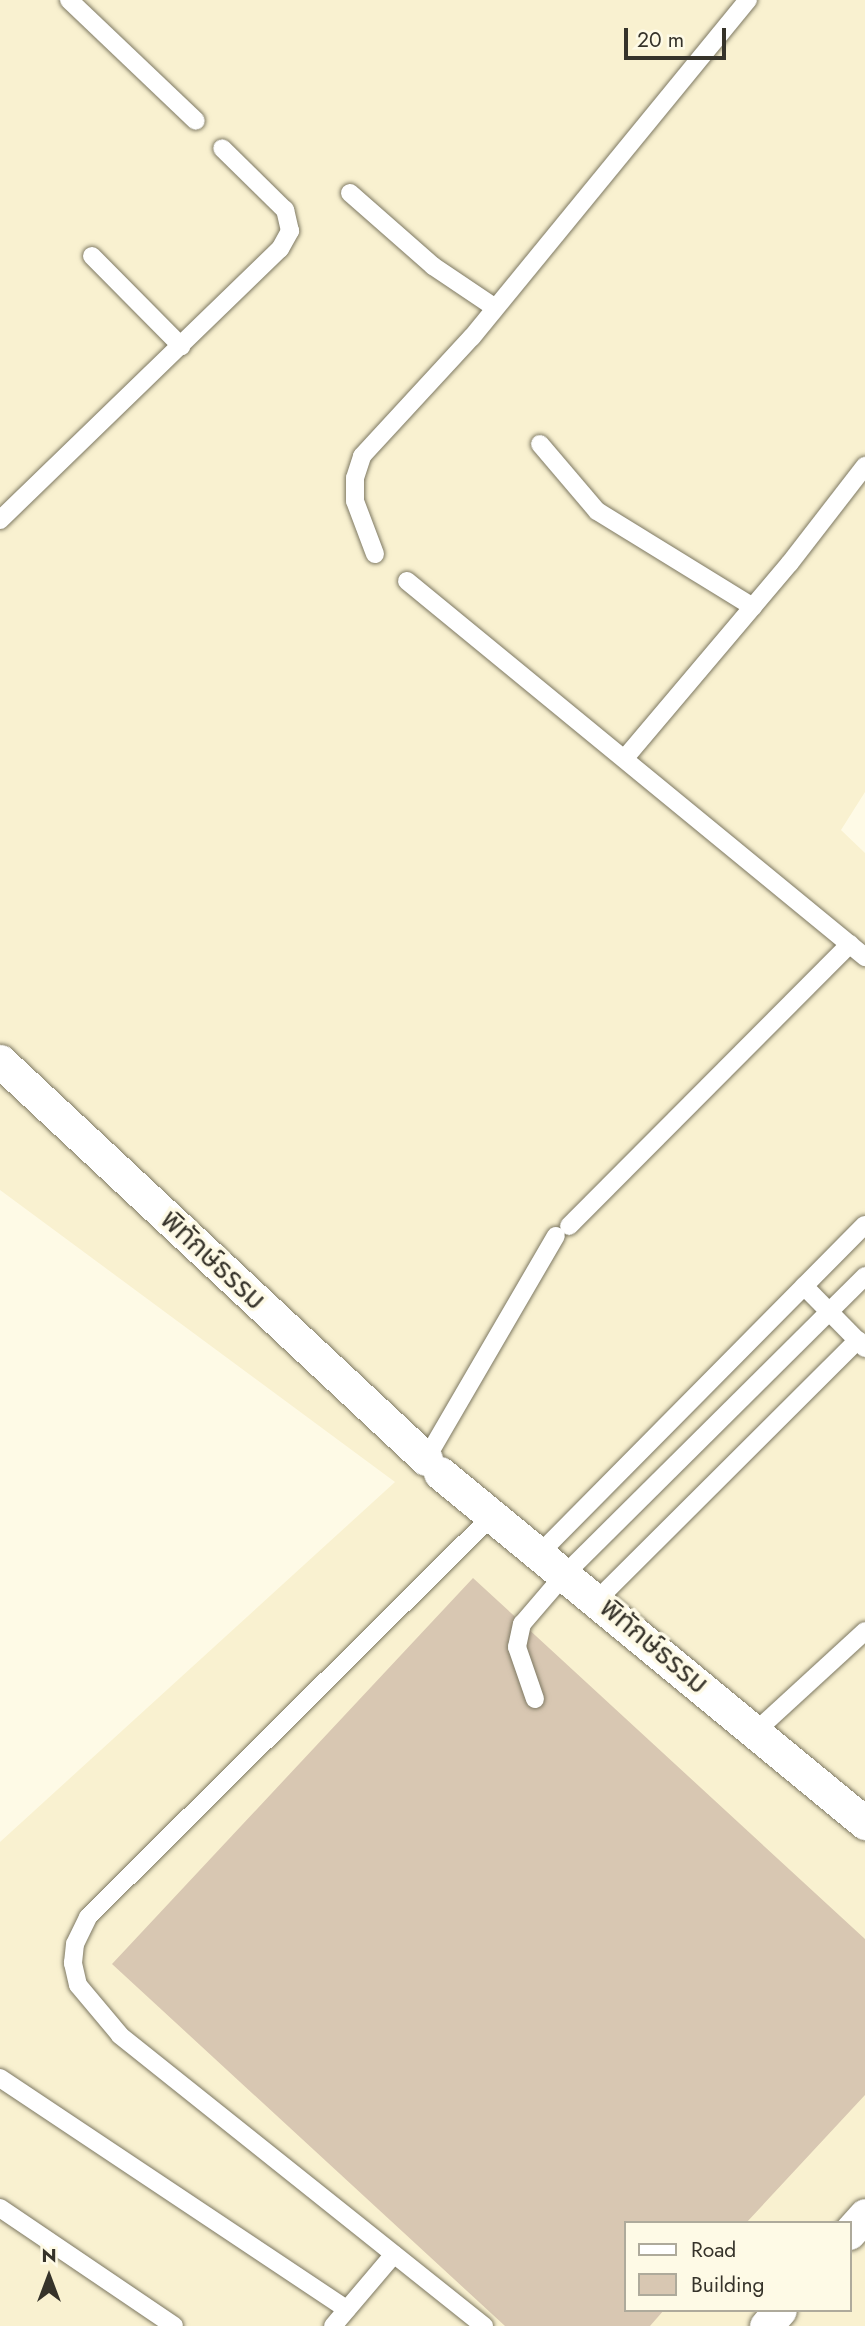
<!DOCTYPE html>
<meta charset="utf-8">
<style>
body{margin:0}
#map{position:relative;width:865px;height:2326px;overflow:hidden;background:#fefae6;font-family:Jost,"Noto Sans Thai",sans-serif}
div>[style]{position:absolute}
[style*='--x']{left:calc(var(--x)*1px);top:calc(var(--y)*1px);width:calc(var(--w)*1px);rotate:calc(var(--a)*1deg)}
.built>*{inset:0;background:#f9f1d0}
.building>*{inset:0;background:#d8c7b2}
.roads{filter:drop-shadow(0 0 2px #7d7862) drop-shadow(0 0 2px #7d7862)}
.lane>*{height:18px;margin:-9px;padding:0 9px;transform-origin:9px;border-radius:9px;background:#fff}
.street>*{height:33px;margin:-16.5px;padding:0 16.5px;transform-origin:16.5px;border-radius:16.5px;background:#fff}
span{translate:-50% -50%;white-space:nowrap;text-align:center;line-height:1.15;-webkit-text-stroke:7px #fefae6;paint-order:stroke}
.street-label{font-size:28px;color:#36332a}
.legend{position:absolute;left:624px;top:2221px;width:228px;height:91px;box-sizing:border-box;background:#fefae6;border:2px solid #aeaa9b;margin:0;padding:9px 12px;list-style:none;font-size:21px;color:#36332a}
.legend li{display:flex;align-items:center;gap:14px;height:35px}
.legend b{width:35px;border:2px solid #aeaa9b}
.north{position:absolute;left:14px;top:2242px;width:70px;height:70px;-webkit-text-stroke:5px #fefae6;paint-order:stroke;rotate:0deg;font-size:19px;font-weight:700;line-height:28px;text-align:center;color:#36332a}
.north::after{content:'';display:block;margin:auto;width:24px;height:32px;background:#36332a;clip-path:polygon(50% 0,100% 100%,50% 72%,0 100%)}
.scale{position:absolute;left:624px;top:28px;width:102px;height:32px;box-sizing:border-box;border:4px solid #36332a;border-top:0;padding-left:9px;font-size:21px;line-height:24px;white-space:nowrap;color:#36332a;-webkit-text-stroke:5px #fefae6;paint-order:stroke}
</style>
<div id="map">
<div class="built">
<i style="clip-path:polygon(evenodd,0 0,865px 0,865px 792px,841px 830px,865px 853px,865px 2326px,0 2326px,0 1842px,395px 1482px,0 1190px,0 0,625px 2223px,849px 2223px,849px 2310px,625px 2310px,625px 2223px)"></i>
</div>
<div class="building">
<i style="clip-path:polygon(473px 1578px,865px 1939px,865px 2095px,746px 2223px,625px 2223px,625px 2310px,664px 2310px,650px 2326px,505px 2326px,112px 1964px)"></i>
</div>
<div class="roads">
<div class="lane">
<i style="--x:69;--y:0;--w:175;--a:43.6"></i>
<i style="--x:350;--y:193;--w:111;--a:41.3"></i>
<i style="--x:433;--y:266;--w:73;--a:33.9"></i>
<i style="--x:92;--y:256;--w:127;--a:45.3"></i>
<i style="--x:540;--y:444;--w:88;--a:49.6"></i>
<i style="--x:597;--y:511;--w:183;--a:31.6"></i>
<i style="--x:0;--y:520;--w:390;--a:-44.1"></i>
<i style="--x:280;--y:249;--w:21;--a:-61"></i>
<i style="--x:290;--y:231;--w:22;--a:-103"></i>
<i style="--x:285;--y:210;--w:88;--a:-135.5"></i>
<i style="--x:375;--y:554;--w:57;--a:-110.7"></i>
<i style="--x:355;--y:501;--w:23;--a:-90"></i>
<i style="--x:355;--y:478;--w:23;--a:-72"></i>
<i style="--x:362;--y:456;--w:162;--a:-47.3"></i>
<i style="--x:472;--y:337;--w:436;--a:-50.7"></i>
<i style="--x:407;--y:581;--w:593;--a:39.38"></i>
<i style="--x:625;--y:758;--w:255;--a:-49.8"></i>
<i style="--x:790;--y:563;--w:123;--a:-52.3"></i>
<i style="--x:569;--y:1226;--w:398;--a:-45.1"></i>
<i style="--x:804;--y:1286;--w:87;--a:45.5"></i>
<i style="--x:426;--y:1459;--w:258;--a:-59.8"></i>
<i style="--x:539;--y:1554;--w:463;--a:-45.3"></i>
<i style="--x:598;--y:1599;--w:367;--a:-44.9"></i>
<i style="--x:535;--y:1699;--w:55;--a:-109.1"></i>
<i style="--x:517;--y:1647;--w:24;--a:-78"></i>
<i style="--x:522;--y:1624;--w:66;--a:-49.3"></i>
<i style="--x:565;--y:1574;--w:423;--a:-44.8"></i>
<i style="--x:756;--y:1731;--w:148;--a:-42.5"></i>
<i style="--x:0;--y:2078;--w:417;--a:33.7"></i>
<i style="--x:0;--y:2208;--w:210;--a:34.1"></i>
<i style="--x:333;--y:2326;--w:94;--a:-49.7"></i>
<i style="--x:484;--y:2326;--w:466;--a:-141.4"></i>
<i style="--x:120;--y:2035;--w:65;--a:-130"></i>
<i style="--x:78;--y:1985;--w:23;--a:-103"></i>
<i style="--x:73;--y:1963;--w:19;--a:-84"></i>
<i style="--x:75;--y:1944;--w:30;--a:-64"></i>
<i style="--x:88;--y:1917;--w:568;--a:-44.79"></i>
</div>
<div class="street">
<i style="--x:0;--y:1061;--w:583;--a:43.05"></i>
<i style="--x:440;--y:1473;--w:551;--a:39.47"></i>
<i style="--x:849;--y:2233;--w:24;--a:-48"></i>
<i style="--x:766;--y:2326;--w:21;--a:-49"></i>
</div>
</div>
<div class="street-label">
<span style="left:213px;top:1260px;rotate:43deg">พิทักษ์ธรรม</span>
<span style="left:654px;top:1646px;rotate:40deg">พิทักษ์ธรรม</span>
</div>
<ul class="legend">
<li><b style="height:9px;background:#fff"></b>Road</li>
<li><b style="height:19px;background:#d8c7b2"></b>Building</li>
</ul>
<div class="north">N</div>
<div class="scale">20 m</div>
</div>
